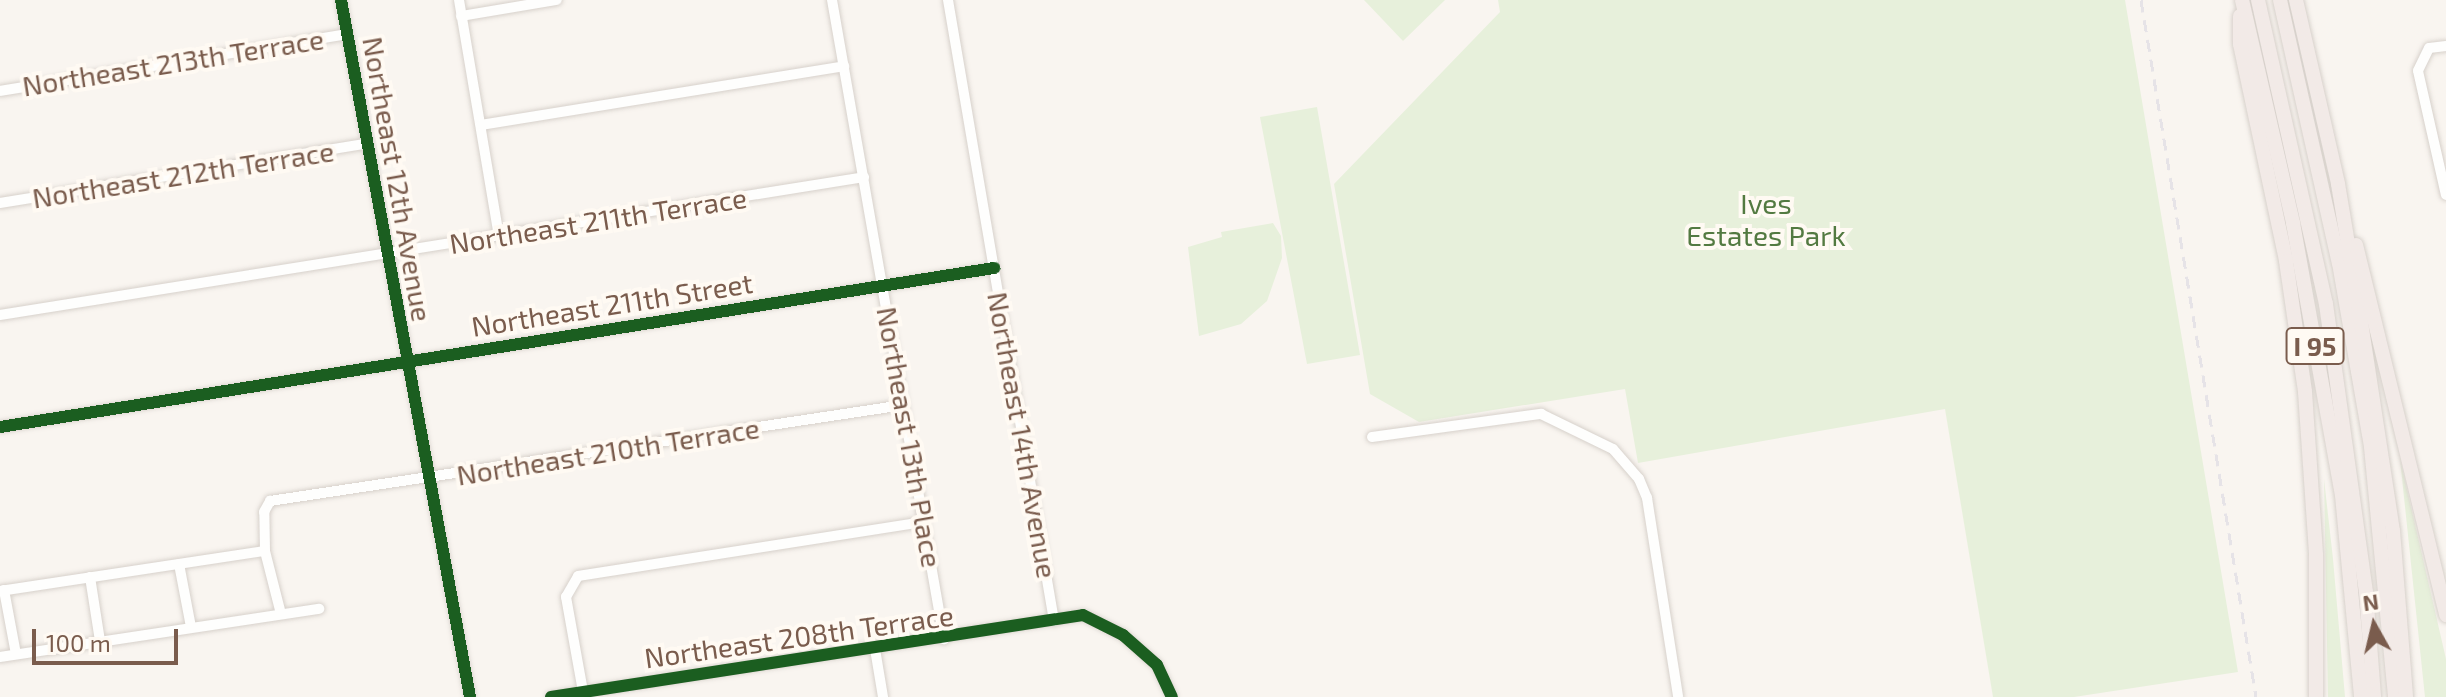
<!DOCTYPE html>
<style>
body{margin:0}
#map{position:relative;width:2446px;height:697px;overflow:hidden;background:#f9f5f0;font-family:"Exo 2",sans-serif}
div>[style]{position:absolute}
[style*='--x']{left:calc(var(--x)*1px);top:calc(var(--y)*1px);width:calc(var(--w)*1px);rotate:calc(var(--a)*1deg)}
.green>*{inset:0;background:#e7f0db}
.roads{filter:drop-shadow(0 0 2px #d7d1cb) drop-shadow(0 0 2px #d7d1cb)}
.minor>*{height:10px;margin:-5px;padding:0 5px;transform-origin:5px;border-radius:5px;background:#fefefd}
.highway>*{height:14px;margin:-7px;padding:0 7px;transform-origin:7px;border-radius:7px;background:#f2eae7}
.rail>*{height:3px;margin-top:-1.5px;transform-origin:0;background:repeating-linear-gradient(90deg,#e6e3e7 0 12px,transparent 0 20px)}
.cycleway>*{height:12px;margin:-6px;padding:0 6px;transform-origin:6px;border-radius:6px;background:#1b5e20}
span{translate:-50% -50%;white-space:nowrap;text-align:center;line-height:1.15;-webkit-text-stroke:8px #fffaf3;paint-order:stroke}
.shield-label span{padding:2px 6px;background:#fffaf3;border:2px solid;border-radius:6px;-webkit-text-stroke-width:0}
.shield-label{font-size:26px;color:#7a5c4d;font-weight:700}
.street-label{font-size:28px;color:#7a5c4d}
.park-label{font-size:28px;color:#537a41}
.north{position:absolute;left:2334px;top:585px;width:80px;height:80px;-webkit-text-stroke:6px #fffaf3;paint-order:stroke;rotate:352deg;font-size:22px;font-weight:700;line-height:32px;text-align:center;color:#7a5c4d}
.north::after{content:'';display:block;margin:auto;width:28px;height:36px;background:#7a5c4d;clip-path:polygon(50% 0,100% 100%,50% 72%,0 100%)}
.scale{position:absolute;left:32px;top:629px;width:146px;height:36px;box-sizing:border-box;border:4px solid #7a5c4d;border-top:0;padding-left:10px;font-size:24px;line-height:28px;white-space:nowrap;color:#7a5c4d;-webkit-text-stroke:6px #fffaf3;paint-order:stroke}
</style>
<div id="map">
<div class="green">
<i style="clip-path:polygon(1364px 0,1445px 0,1403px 41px)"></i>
<i style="clip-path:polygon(1498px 0,2125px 0,2238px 672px,2074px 697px,1993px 697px,1945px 409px,1638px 463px,1625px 389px,1419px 422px,1370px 394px,1334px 184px,1500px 12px)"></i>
<i style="clip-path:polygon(1317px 107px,1360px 355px,1307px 364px,1260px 117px)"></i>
<i style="clip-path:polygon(1273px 223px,1281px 236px,1282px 258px,1267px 301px,1241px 324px,1199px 336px,1188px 247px,1222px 237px,1221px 232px)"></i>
<i style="clip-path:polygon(2400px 459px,2446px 659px,2446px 697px,2425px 697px)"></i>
<i style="clip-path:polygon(2324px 479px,2333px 559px,2345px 697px,2328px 697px)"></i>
</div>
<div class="roads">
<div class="minor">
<i style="--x:341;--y:0;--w:709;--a:79.51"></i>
<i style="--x:459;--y:0;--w:239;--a:80.4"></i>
<i style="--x:832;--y:0;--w:649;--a:80.06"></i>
<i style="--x:948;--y:0;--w:630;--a:80.31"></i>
<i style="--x:461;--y:16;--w:97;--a:-9.5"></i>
<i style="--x:2446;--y:46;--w:17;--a:173"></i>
<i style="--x:2429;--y:48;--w:25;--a:116"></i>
<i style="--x:2418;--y:71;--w:127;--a:77.3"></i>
<i style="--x:0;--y:91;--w:352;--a:-9.3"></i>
<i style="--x:481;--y:125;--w:368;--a:-9.2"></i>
<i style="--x:0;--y:203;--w:371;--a:-9.2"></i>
<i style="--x:0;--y:315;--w:875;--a:-9.07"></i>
<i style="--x:0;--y:427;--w:1007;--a:-9.09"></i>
<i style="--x:1372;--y:437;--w:171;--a:-7.8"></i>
<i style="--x:1541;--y:414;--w:80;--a:25.9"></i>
<i style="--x:1613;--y:449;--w:40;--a:49"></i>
<i style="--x:1639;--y:479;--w:21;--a:67"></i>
<i style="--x:1647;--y:498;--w:201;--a:81.1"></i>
<i style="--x:179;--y:564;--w:64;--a:79.2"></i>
<i style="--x:90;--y:577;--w:65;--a:81.1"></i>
<i style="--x:4;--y:590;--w:65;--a:79.4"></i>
<i style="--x:0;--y:591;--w:268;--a:-8.6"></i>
<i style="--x:281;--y:614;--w:65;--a:-104.3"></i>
<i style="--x:265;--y:551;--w:39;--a:-91"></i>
<i style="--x:264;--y:512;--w:13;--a:-61"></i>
<i style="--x:270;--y:501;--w:640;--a:-8.62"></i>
<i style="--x:875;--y:649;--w:49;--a:80.5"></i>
<i style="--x:0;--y:657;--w:323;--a:-8.6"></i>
<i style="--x:551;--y:697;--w:538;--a:-8.76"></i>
<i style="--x:1083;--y:615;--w:45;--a:26.6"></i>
<i style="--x:1123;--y:635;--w:45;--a:41.4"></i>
<i style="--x:1157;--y:665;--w:35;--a:65"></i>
<i style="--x:584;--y:697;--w:102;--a:-100.2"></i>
<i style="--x:566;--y:597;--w:24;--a:-60"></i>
<i style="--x:578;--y:576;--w:350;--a:-8.9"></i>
</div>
<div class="highway">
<i style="--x:2242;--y:0;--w:229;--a:77.1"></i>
<i style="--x:2293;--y:223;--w:276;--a:79.8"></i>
<i style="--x:2342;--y:495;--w:203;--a:84.6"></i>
<i style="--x:2258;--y:0;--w:312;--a:77.4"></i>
<i style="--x:2326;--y:304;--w:291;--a:82.1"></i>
<i style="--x:2366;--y:592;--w:105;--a:85.6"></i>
<i style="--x:2280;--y:0;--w:270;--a:77.4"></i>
<i style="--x:2339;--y:263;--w:187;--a:80.1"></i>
<i style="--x:2371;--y:447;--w:251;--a:84.5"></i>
<i style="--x:2296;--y:0;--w:189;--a:77.1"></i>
<i style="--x:2338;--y:184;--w:127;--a:80.5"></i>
<i style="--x:2359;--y:309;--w:225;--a:81.3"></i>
<i style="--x:2393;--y:531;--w:167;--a:85.5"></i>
<i style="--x:2240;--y:16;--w:28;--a:90"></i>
<i style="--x:2240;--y:44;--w:222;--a:78"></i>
<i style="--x:2286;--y:261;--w:132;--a:81.7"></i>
<i style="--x:2305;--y:392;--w:163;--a:86.1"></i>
<i style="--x:2316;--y:555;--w:142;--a:90"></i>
<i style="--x:2356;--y:245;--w:381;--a:76.3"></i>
</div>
</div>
<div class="rail">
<i style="--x:2141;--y:0;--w:706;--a:80.63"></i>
</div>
<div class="cycleway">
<i style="--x:341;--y:0;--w:709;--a:79.51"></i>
<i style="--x:0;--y:427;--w:1007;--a:-9.09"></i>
<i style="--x:551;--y:697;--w:538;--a:-8.76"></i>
<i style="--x:1083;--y:615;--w:45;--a:26.6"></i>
<i style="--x:1123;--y:635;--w:45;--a:41.4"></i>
<i style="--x:1157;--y:665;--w:35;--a:65"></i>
</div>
<div class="shield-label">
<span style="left:2315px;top:346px">I 95</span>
</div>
<div class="street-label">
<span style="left:173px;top:62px;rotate:-9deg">Northeast 213th Terrace</span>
<span style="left:183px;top:174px;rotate:-9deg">Northeast 212th Terrace</span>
<span style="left:398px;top:179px;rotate:80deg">Northeast 12th Avenue</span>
<span style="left:598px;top:220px;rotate:-9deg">Northeast 211th Terrace</span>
<span style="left:612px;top:304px;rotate:-9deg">Northeast 211th Street</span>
<span style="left:1023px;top:435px;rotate:80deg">Northeast 14th Avenue</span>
<span style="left:910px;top:437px;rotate:80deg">Northeast 13th Place</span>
<span style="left:608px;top:451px;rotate:-9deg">Northeast 210th Terrace</span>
<span style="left:799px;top:636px;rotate:-8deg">Northeast 208th Terrace</span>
</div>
<div class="park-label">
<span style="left:1766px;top:219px">Ives<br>Estates Park</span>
</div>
<div class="north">N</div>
<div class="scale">100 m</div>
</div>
